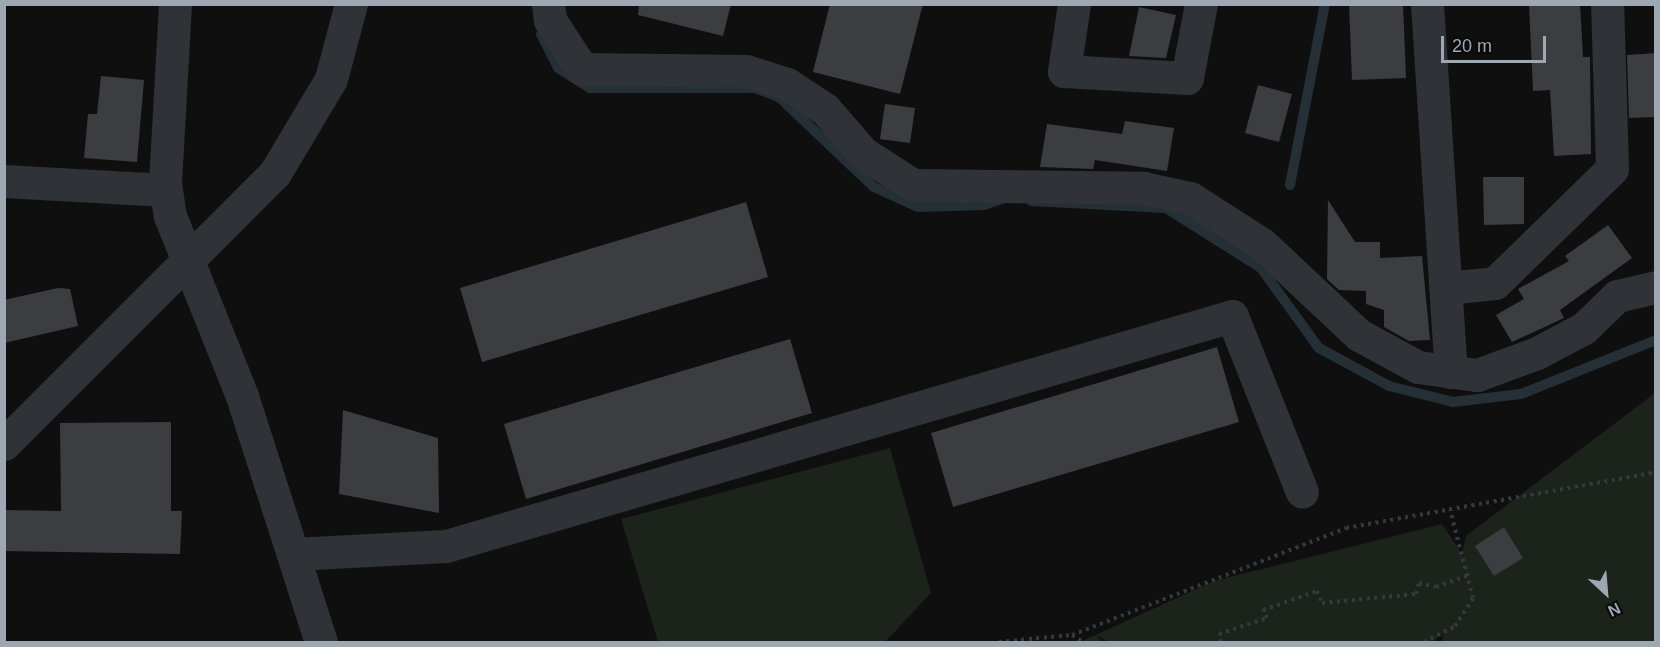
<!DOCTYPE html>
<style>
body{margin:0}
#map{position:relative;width:1660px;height:647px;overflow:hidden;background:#0f0f10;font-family:Arial,sans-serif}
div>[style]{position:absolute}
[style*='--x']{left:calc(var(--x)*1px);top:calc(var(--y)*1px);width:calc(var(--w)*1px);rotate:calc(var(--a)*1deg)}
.green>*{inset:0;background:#1b231b}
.stream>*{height:10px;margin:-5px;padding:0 5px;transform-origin:5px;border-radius:5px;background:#243035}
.building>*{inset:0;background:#3b3d41}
.path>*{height:4px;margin-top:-2px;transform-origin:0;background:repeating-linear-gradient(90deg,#35393d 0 3px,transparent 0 7.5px)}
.street>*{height:33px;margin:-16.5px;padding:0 16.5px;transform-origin:16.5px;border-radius:16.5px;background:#2f3236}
span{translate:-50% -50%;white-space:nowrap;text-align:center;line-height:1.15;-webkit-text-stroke:6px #0a0a0b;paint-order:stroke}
.frame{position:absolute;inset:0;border:6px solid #9ea8b3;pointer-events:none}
.north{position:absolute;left:1576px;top:563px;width:60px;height:60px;-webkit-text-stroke:4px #0a0a0b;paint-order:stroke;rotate:154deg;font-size:16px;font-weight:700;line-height:24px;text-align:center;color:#9ea8b3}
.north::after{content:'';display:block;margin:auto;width:21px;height:27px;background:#9ea8b3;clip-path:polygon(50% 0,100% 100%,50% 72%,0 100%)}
.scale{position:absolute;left:1441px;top:36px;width:105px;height:27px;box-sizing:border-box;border:3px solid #9ea8b3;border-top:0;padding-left:8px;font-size:18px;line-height:21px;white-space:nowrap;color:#9ea8b3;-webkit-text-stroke:4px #0a0a0b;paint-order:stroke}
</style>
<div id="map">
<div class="green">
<i style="clip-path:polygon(1655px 393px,1655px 642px,1442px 642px,1443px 634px,1432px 642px,1109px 642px,1097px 636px,1103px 642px,1080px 642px,1214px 581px,1442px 524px,1462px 554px,1466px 536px)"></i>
<i style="clip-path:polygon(890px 448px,931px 593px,885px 642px,658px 642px,621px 519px)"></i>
</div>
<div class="stream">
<i style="--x:541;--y:34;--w:38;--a:63"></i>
<i style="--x:558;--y:68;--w:38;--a:32"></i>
<i style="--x:590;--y:88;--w:165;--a:0"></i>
<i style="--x:755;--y:88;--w:26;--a:21"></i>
<i style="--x:779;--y:97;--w:131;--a:43.5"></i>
<i style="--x:874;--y:187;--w:48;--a:24.4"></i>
<i style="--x:918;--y:207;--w:66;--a:-1.7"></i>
<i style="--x:984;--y:205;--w:21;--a:-19"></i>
<i style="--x:1290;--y:185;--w:184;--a:-79.1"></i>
<i style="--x:1031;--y:201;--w:135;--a:3"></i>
<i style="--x:1166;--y:208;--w:112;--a:32.3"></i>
<i style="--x:1261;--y:268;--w:99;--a:54.1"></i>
<i style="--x:1319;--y:348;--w:80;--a:28.5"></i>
<i style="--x:1389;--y:386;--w:66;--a:14"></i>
<i style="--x:1453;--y:402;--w:68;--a:-6.7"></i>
<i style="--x:1521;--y:394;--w:145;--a:-21.8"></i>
</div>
<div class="building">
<i style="clip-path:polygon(639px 4px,731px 4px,723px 36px,638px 15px)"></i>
<i style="clip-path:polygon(830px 4px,923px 4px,900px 94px,813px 72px)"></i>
<i style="clip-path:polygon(1349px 4px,1403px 4px,1406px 78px,1352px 80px)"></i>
<i style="clip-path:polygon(1529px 4px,1580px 4px,1583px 57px,1590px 57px,1591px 154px,1554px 156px,1550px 90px,1533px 91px)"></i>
<i style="clip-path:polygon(1139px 7px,1176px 15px,1166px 58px,1129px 56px)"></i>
<i style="clip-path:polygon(1656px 53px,1656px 117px,1629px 118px,1627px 55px)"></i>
<i style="clip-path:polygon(101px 76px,144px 80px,137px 162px,84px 158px,88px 114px,97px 114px)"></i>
<i style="clip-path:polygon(1258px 85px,1292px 94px,1279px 142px,1245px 133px)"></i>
<i style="clip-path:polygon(885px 104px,915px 108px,910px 143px,880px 139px)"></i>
<i style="clip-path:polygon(1125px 121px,1174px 128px,1167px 171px,1095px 160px,1093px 169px,1040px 167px,1047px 124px,1122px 134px)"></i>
<i style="clip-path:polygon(1483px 177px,1524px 177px,1524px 224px,1484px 225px)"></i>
<i style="clip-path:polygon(1328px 200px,1355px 242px,1380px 242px,1380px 258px,1422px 256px,1430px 340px,1409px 341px,1384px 327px,1384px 310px,1366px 304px,1366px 291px,1339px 290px,1327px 279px)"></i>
<i style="clip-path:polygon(746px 202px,768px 277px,482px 362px,460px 288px)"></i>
<i style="clip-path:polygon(1608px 225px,1632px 258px,1560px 310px,1564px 318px,1512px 342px,1496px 315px,1524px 299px,1518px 289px,1569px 261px,1565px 256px)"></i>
<i style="clip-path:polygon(58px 288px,70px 289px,78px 326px,4px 343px,4px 300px)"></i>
<i style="clip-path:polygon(790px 339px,812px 413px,526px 499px,504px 424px)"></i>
<i style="clip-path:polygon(1217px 347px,1239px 422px,953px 507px,931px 433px)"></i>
<i style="clip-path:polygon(343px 410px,438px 438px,439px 513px,339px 494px)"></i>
<i style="clip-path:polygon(171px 422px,171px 511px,182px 511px,180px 554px,4px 551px,4px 510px,61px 511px,60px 423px)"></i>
<i style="clip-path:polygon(1504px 527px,1523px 558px,1494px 576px,1475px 546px)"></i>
</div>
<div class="path">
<i style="--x:1072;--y:635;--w:13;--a:32"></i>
<i style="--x:999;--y:642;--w:73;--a:-5.5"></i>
<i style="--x:1072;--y:635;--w:294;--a:-21.3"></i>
<i style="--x:1346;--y:528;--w:315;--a:-10.2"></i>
<i style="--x:1221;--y:642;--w:8;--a:-104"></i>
<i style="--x:1219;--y:634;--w:51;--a:-18.4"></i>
<i style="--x:1267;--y:618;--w:9;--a:-117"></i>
<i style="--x:1263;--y:610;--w:57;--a:-19.4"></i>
<i style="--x:1317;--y:591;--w:13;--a:67"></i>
<i style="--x:1322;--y:603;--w:94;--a:-5.5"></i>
<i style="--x:1416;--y:594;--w:11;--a:-75"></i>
<i style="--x:1419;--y:583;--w:17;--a:13"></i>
<i style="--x:1436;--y:587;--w:33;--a:-20"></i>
<i style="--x:1424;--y:642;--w:35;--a:-27"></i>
<i style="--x:1455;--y:626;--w:33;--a:-57"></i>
<i style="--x:1473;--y:598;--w:91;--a:-104.6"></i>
</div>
<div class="street">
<i style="--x:175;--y:4;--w:178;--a:93.2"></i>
<i style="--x:165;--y:182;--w:34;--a:82"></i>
<i style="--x:170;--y:216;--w:194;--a:68.2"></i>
<i style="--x:242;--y:396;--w:258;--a:72.2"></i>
<i style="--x:548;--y:4;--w:16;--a:83"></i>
<i style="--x:550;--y:20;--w:59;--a:56.9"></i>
<i style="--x:582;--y:69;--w:164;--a:0.7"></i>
<i style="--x:746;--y:71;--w:43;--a:17.6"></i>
<i style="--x:787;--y:84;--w:45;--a:33.3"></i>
<i style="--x:825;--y:109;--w:58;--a:49.2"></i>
<i style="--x:863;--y:153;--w:59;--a:32.6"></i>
<i style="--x:913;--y:185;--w:231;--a:0.7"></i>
<i style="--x:1144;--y:188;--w:47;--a:12.3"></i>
<i style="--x:1190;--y:198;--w:85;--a:32.6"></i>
<i style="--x:1262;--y:244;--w:133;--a:43.2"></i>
<i style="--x:1359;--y:335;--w:67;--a:28.5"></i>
<i style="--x:1418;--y:367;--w:60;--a:7.7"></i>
<i style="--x:1477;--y:375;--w:64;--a:-20.1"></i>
<i style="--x:1537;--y:353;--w:53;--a:-28"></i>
<i style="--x:1584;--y:328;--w:46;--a:-44.1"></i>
<i style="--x:1617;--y:296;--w:40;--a:-13"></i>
<i style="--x:1074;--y:4;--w:68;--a:98.5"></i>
<i style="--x:1064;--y:71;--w:123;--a:3.3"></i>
<i style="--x:1187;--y:78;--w:75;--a:-79.3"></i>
<i style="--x:1427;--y:4;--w:369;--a:86.3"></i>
<i style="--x:4;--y:181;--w:162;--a:3.2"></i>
<i style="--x:1446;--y:288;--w:49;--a:-5.8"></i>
<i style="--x:1495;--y:283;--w:163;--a:-44.3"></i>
<i style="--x:1612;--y:169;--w:165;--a:-91.7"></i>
<i style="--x:4;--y:444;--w:383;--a:-45"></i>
<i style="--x:275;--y:173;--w:109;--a:-59.2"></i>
<i style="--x:331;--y:79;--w:78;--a:-75.1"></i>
<i style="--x:293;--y:554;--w:153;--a:-3"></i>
<i style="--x:446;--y:546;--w:819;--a:-16.31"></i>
<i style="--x:1232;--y:316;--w:189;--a:68.3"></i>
</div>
<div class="frame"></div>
<div class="north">N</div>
<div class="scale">20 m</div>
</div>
